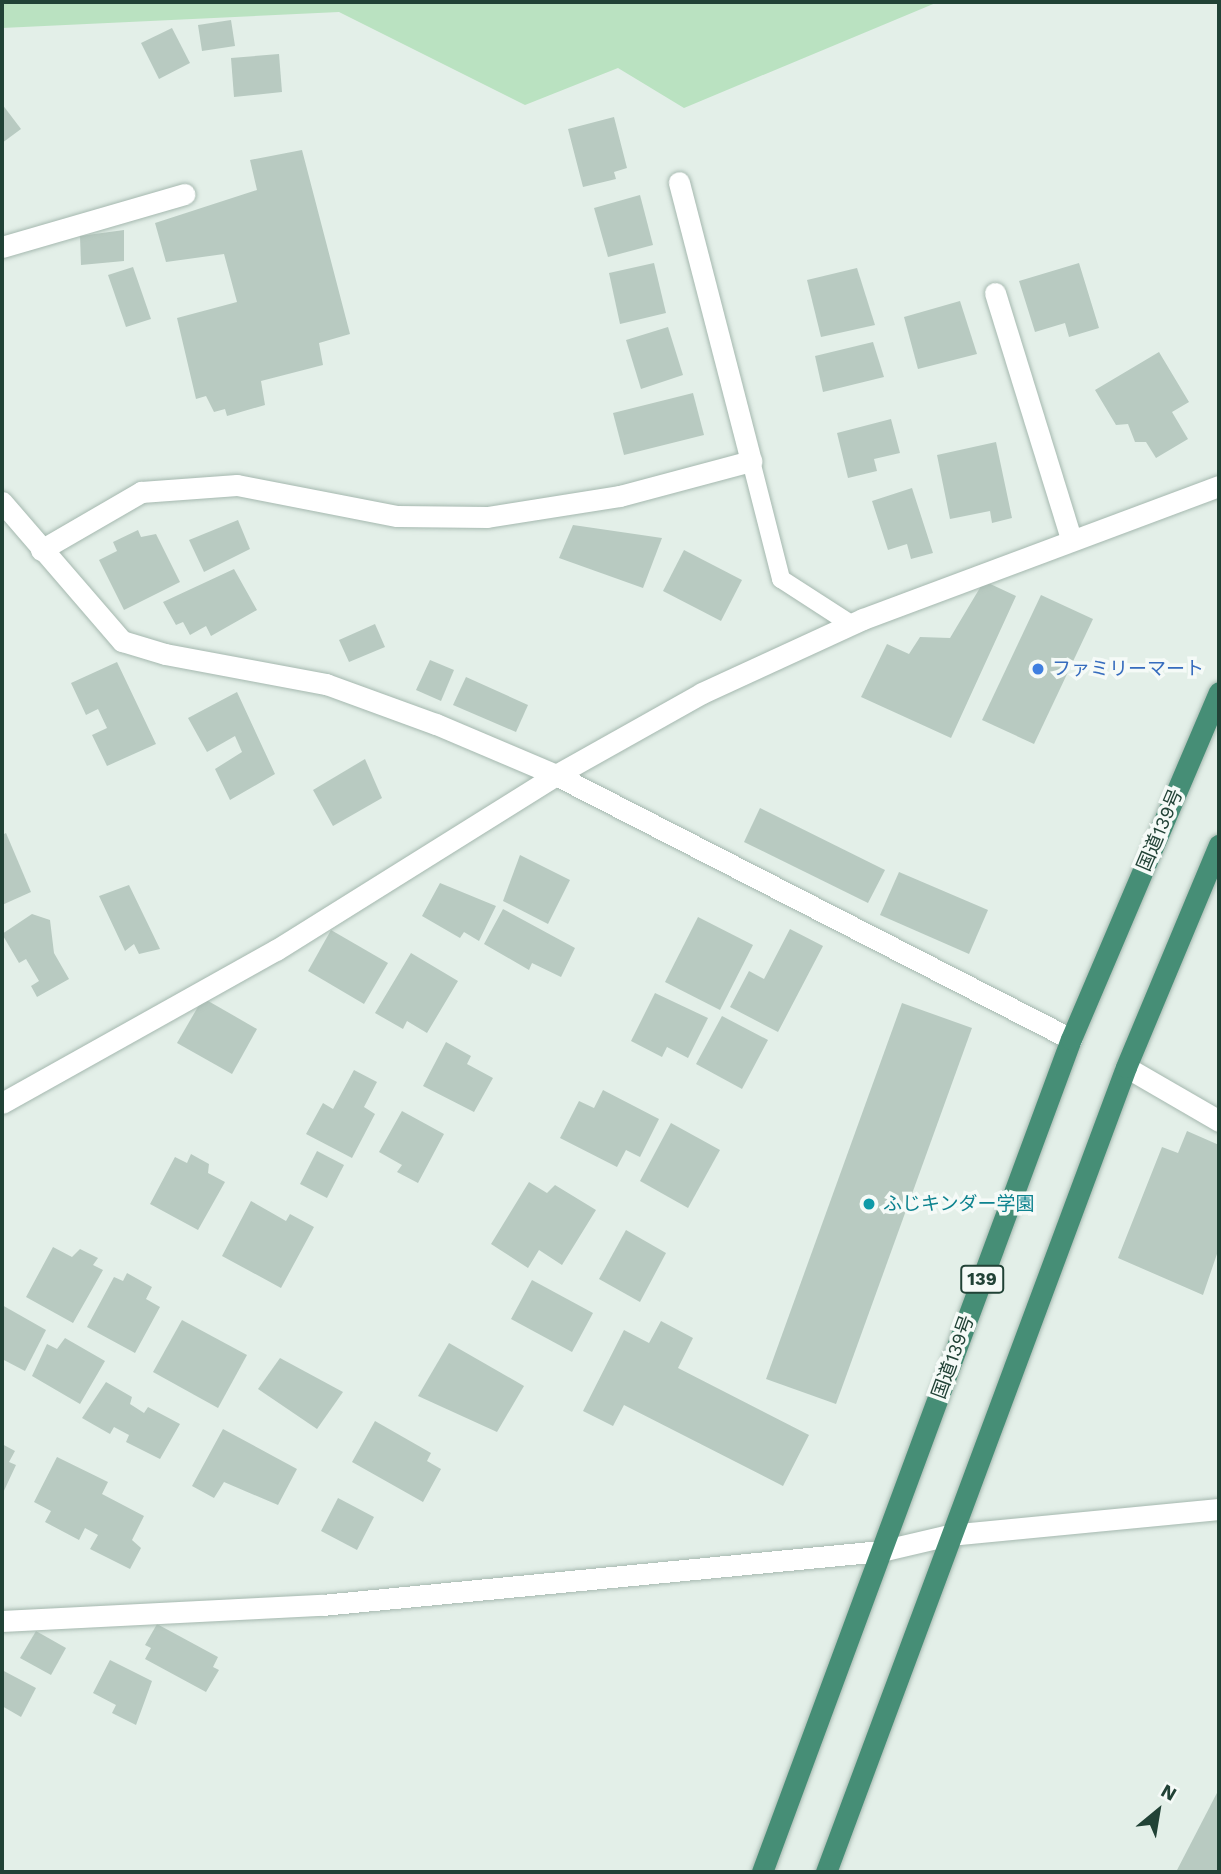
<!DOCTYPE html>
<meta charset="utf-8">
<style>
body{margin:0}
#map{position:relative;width:1221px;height:1874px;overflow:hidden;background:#e3efe8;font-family:"Work Sans","Noto Sans JP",sans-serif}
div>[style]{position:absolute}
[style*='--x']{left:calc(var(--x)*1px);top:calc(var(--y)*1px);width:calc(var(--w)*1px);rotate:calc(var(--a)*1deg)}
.green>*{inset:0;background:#bae2c1}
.building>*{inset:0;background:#b8cac1}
.roads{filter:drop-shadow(0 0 2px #a5b8af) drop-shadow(0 0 2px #a5b8af)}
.service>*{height:18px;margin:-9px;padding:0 9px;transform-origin:9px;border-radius:9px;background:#fff}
.minor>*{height:21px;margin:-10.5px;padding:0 10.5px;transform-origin:10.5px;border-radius:10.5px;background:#fff}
.trunk>*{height:21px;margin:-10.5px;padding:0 10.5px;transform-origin:10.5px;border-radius:10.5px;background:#468e76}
.dots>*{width:19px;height:19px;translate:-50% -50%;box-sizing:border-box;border:4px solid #f5faf7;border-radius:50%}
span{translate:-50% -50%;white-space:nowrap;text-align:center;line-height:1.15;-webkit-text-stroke:7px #f5faf7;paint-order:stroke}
.shield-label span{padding:2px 5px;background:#f5faf7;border:2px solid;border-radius:5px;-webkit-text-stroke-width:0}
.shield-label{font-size:18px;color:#214236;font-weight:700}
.shop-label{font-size:19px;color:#366cbe}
.left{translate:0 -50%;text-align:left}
.street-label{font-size:19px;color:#214236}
.culture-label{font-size:19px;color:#0d838f}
.frame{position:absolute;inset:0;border:4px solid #214236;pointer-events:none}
.north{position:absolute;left:1123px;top:1776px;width:70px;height:70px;-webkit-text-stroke:5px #f5faf7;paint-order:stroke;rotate:30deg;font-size:19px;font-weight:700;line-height:28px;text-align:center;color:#214236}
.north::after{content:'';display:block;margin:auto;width:24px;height:32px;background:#214236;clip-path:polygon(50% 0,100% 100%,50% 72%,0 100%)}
</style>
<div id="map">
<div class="green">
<i style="clip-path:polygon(2px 2px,938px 2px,684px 108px,618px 68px,525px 105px,339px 12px,2px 28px)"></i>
</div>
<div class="building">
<i style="clip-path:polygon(231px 20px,235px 46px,202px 51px,198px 25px)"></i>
<i style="clip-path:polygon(172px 28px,190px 63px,159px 79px,141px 43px)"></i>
<i style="clip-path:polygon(279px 54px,282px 92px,234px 97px,231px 58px)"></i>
<i style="clip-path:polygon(2px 104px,21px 129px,2px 143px)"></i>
<i style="clip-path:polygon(614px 117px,627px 168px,614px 172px,616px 179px,583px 187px,568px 129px)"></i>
<i style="clip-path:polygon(302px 150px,350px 334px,319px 343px,323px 365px,261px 381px,265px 405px,227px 416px,225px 409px,214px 412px,206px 396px,196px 399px,177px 318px,237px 302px,224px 254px,166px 262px,155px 223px,257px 190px,250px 160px)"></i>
<i style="clip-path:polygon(640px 195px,653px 245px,608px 257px,594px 208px)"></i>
<i style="clip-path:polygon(124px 230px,124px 261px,81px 265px,80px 236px)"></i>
<i style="clip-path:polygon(654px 263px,666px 313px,620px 324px,609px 273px)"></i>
<i style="clip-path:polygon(1079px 263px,1099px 328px,1069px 337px,1065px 323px,1035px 332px,1019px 281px)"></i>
<i style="clip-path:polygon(133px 267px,151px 319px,126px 327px,108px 275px)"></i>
<i style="clip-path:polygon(857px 268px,875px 325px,821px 337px,807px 280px)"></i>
<i style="clip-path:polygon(960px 301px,977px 354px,918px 369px,904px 317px)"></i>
<i style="clip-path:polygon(668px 327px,683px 375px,641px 389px,626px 340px)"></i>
<i style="clip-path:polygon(873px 342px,884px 377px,823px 392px,815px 356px)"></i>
<i style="clip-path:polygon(1159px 352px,1189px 402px,1172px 412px,1188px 439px,1156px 458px,1146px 442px,1135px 442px,1128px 424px,1116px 425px,1095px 390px)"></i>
<i style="clip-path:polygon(693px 393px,704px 435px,624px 455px,613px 413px)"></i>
<i style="clip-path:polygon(891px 419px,900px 453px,874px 459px,877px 471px,848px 478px,837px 433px)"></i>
<i style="clip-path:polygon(996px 442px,1012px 518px,992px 523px,990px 511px,950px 519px,937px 455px)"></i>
<i style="clip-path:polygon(912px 488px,933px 553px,911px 559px,907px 544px,888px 550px,872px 501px)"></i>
<i style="clip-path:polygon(238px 520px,250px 549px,204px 572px,189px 540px)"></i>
<i style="clip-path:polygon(573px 525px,662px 538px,643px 588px,559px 558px)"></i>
<i style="clip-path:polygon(138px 530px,141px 537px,156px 534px,180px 582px,124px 610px,99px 560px,117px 551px,113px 542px)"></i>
<i style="clip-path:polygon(684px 550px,742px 580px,721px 621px,663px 591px)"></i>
<i style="clip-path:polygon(234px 569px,257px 610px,211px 636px,206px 626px,190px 635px,183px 622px,176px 625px,163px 602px)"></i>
<i style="clip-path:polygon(984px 581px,1016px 596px,951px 738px,861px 697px,887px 644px,909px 654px,920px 637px,950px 638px)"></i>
<i style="clip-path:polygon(1041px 595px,1093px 619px,1034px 744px,982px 720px)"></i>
<i style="clip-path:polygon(375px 624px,385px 647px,349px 662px,339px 640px)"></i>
<i style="clip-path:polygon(430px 660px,454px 670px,441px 701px,416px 690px)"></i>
<i style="clip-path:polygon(117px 662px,156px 744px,107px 766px,92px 735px,107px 728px,98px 709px,86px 715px,71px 683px)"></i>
<i style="clip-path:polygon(466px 677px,528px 705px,516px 732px,453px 705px)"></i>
<i style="clip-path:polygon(237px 692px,275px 774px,230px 800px,215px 769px,242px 752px,235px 736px,207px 752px,188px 718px)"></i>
<i style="clip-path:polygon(365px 759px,382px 798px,333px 826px,313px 790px)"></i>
<i style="clip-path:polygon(760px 808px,885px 870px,868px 903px,744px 842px)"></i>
<i style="clip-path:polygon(6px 833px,31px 892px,2px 905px,2px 835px)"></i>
<i style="clip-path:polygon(520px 855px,570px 880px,548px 924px,503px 901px)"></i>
<i style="clip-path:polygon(899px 872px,988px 910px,969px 954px,880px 915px)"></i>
<i style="clip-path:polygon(440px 883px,496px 906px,479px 941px,464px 932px,460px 938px,422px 916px)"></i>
<i style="clip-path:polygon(129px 885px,160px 949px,139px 954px,134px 944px,125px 951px,99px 896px)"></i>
<i style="clip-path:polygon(503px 909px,575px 948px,561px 977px,532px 963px,529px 970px,484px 944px)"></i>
<i style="clip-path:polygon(32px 914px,50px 920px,54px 953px,69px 979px,37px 997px,31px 986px,39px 981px,26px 959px,19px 963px,2px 934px)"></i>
<i style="clip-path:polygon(698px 917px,753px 945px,720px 1010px,665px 982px)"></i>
<i style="clip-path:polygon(790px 929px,823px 946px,778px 1032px,730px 1007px,749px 971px,764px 979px)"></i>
<i style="clip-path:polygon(331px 930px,388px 963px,364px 1004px,308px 971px)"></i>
<i style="clip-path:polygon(411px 953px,458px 981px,427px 1033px,407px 1021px,403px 1029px,375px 1013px)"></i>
<i style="clip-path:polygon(655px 993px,708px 1018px,688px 1058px,667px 1047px,662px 1057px,631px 1041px)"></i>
<i style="clip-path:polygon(203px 998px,257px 1029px,232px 1074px,177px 1043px)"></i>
<i style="clip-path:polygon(902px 1003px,972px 1028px,836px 1404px,766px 1379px)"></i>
<i style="clip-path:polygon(722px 1016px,768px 1040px,742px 1089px,696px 1064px)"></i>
<i style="clip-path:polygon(446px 1042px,471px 1056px,467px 1064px,493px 1078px,474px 1112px,423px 1086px)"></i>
<i style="clip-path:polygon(354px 1070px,377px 1082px,364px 1107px,375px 1114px,352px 1158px,306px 1134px,323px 1103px,333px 1109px)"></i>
<i style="clip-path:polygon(603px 1090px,659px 1119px,640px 1157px,626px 1150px,617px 1167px,560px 1138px,579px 1101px,594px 1108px)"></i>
<i style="clip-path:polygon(402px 1111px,444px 1134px,418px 1183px,397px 1172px,402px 1165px,379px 1152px)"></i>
<i style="clip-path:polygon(671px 1123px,720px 1150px,688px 1208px,640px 1181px)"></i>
<i style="clip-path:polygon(1187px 1131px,1219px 1145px,1219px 1248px,1203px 1295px,1118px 1258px,1162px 1147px,1178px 1153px)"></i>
<i style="clip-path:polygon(317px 1151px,344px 1165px,327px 1198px,300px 1184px)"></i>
<i style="clip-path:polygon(191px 1154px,209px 1164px,208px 1173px,225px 1182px,198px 1230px,150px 1204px,175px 1157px,187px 1163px)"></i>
<i style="clip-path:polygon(529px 1182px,547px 1193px,555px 1185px,596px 1210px,562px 1265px,539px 1250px,528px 1268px,491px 1244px)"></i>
<i style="clip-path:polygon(251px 1201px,286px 1221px,290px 1214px,314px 1227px,281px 1288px,222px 1256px)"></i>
<i style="clip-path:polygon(626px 1230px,666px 1253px,640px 1302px,599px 1279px)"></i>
<i style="clip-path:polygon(53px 1247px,72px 1257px,80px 1249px,98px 1258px,93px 1265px,103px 1270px,73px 1323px,26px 1297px)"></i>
<i style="clip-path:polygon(127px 1273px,152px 1287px,146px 1299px,160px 1307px,135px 1353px,87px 1327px,114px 1277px,123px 1281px)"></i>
<i style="clip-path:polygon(532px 1280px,593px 1313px,572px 1352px,511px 1319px)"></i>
<i style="clip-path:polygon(2px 1305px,46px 1330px,25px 1371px,2px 1359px)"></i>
<i style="clip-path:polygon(182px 1320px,247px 1355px,218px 1408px,153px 1372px)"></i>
<i style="clip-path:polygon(661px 1321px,693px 1338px,678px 1368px,809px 1435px,783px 1486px,624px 1405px,613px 1426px,583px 1411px,624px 1330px,649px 1343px)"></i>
<i style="clip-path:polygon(65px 1338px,105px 1361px,80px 1404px,32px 1376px,47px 1344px,57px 1349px)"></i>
<i style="clip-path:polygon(449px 1343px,524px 1386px,497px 1432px,418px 1396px)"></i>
<i style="clip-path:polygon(280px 1358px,343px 1392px,317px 1429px,258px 1389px)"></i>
<i style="clip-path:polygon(106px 1382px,132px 1397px,130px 1404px,144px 1413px,148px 1407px,180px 1424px,160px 1459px,126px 1442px,129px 1435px,114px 1427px,110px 1434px,82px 1418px)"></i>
<i style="clip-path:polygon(375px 1421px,431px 1453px,427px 1461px,441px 1469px,423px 1502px,352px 1462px)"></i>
<i style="clip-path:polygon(223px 1429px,297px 1469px,278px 1505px,224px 1482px,214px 1498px,192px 1486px)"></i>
<i style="clip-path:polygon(2px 1444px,15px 1451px,9px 1462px,16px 1465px,2px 1495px)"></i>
<i style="clip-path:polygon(57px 1457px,108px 1482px,102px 1494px,144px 1516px,132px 1540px,141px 1548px,130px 1569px,90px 1549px,98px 1535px,85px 1528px,79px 1540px,45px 1522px,51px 1511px,34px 1502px)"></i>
<i style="clip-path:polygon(338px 1498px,374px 1517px,357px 1550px,321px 1531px)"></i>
<i style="clip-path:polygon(157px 1624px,218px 1657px,213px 1667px,219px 1670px,206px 1692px,145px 1659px,151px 1648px,145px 1645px)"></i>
<i style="clip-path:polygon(36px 1631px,66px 1648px,51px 1675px,20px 1658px)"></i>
<i style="clip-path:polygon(110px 1660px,152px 1681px,136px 1725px,112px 1713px,116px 1705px,93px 1693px)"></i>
<i style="clip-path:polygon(2px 1670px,36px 1688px,21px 1717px,2px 1706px)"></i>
<i style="clip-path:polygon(1219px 1789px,1219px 1872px,1176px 1872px)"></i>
</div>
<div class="roads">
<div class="service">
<i style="--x:751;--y:461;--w:122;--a:75.7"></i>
<i style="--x:781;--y:579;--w:85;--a:32.9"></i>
</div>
<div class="minor">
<i style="--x:2;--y:247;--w:190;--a:-16.2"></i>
<i style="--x:995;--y:293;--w:257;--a:72.8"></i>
<i style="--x:2;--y:502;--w:184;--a:49.2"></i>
<i style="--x:122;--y:641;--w:45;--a:16.8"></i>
<i style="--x:165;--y:654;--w:164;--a:10.6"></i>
<i style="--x:326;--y:684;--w:117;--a:20"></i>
<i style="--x:436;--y:724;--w:130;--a:23"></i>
<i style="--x:556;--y:775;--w:579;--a:27.14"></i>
<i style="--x:41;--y:550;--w:116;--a:-30.1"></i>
<i style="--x:141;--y:492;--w:96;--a:-4.2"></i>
<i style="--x:237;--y:485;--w:163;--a:11"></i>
<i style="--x:397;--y:516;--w:90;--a:0.6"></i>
<i style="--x:487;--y:517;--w:135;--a:-9"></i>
<i style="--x:620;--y:496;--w:136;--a:-15"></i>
<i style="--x:751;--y:461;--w:288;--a:-104.5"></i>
<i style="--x:1126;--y:1067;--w:108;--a:30.1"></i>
<i style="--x:2;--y:1103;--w:314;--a:-29.2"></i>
<i style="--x:276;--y:950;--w:330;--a:-32"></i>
<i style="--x:556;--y:775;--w:167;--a:-29.3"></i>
<i style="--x:702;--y:693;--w:177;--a:-24.7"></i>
<i style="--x:863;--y:619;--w:380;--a:-20.5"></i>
<i style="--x:2;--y:1621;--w:320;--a:-2.9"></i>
<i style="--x:322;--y:1605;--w:562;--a:-5.52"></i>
<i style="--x:881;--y:1551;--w:70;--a:-13.2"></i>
<i style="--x:949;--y:1535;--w:271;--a:-5.5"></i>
</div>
<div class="trunk">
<i style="--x:762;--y:1872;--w:888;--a:-69.65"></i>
<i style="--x:1071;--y:1039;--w:377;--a:-66.9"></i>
<i style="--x:826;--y:1872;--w:859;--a:-69.56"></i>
<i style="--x:1126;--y:1067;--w:241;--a:-67.3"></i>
</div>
</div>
<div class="dots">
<i style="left:1038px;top:669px;background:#3f7fe0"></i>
<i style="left:869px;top:1204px;background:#0f9aa8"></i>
</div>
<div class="shield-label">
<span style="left:982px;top:1279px">139</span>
</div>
<div class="shop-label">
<span class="left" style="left:1052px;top:669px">ファミリーマート</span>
</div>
<div class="street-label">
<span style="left:1160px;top:830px;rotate:-67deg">国道139号</span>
<span style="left:953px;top:1357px;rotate:-70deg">国道139号</span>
</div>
<div class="culture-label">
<span class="left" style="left:883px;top:1204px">ふじキンダー学園</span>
</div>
<div class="frame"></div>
<div class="north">N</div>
</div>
